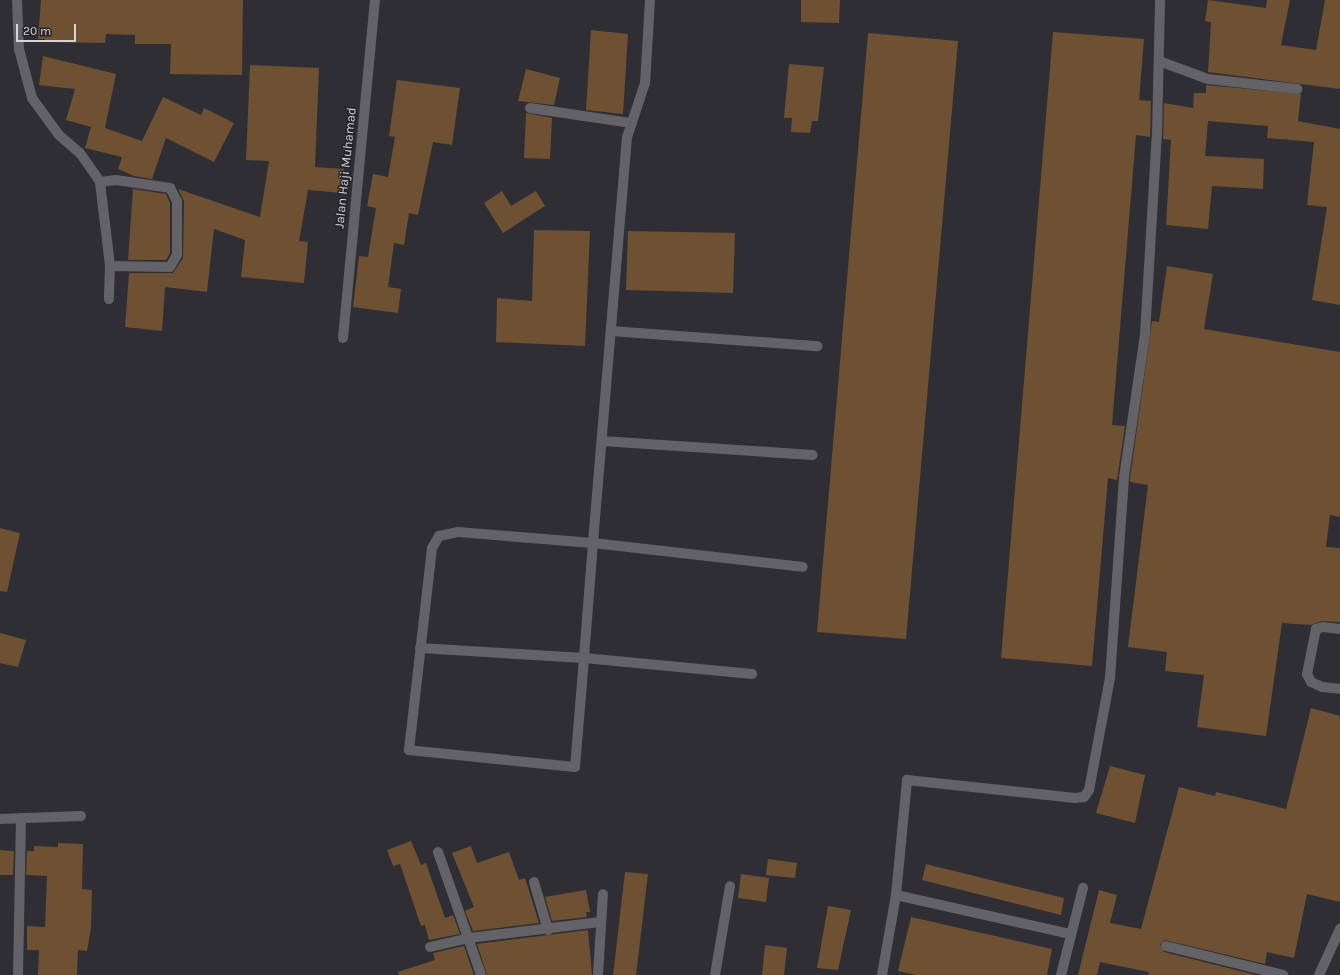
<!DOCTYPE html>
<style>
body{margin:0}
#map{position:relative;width:1340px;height:975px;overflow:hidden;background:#302e35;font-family:Karla,sans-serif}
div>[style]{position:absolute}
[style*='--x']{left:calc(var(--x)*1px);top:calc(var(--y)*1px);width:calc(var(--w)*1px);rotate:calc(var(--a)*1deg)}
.building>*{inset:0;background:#6d5132}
.minor>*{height:10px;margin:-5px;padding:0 5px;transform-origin:5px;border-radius:5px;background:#636266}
span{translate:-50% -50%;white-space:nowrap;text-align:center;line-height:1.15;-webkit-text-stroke:3px #26242b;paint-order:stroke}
.street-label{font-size:13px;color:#d6d4d9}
.scale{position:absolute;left:16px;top:24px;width:60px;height:18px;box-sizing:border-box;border:2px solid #d6d4d9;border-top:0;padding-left:5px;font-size:12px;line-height:14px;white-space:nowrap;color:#d6d4d9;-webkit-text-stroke:3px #26242b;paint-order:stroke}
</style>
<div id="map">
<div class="building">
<i style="clip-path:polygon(41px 0,243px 0,242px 75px,170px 74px,171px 44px,135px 44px,135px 35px,106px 34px,105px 43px,45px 42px,45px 39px,38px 39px)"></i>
<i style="clip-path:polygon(801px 0,840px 0,839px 23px,801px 22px)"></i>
<i style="clip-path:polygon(1208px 0,1266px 8px,1267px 0,1290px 0,1281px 45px,1316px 50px,1325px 0,1340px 0,1340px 89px,1208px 72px,1211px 22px,1205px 21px)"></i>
<i style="clip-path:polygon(591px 30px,628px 34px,623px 114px,586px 110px)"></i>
<i style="clip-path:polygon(1053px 32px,1144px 39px,1139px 100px,1151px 101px,1150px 137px,1136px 135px,1112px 425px,1125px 426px,1117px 480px,1108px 478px,1092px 666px,1001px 658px)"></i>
<i style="clip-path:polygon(868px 33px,958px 41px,906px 639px,817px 632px)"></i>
<i style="clip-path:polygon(43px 56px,116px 74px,105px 128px,142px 141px,163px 97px,201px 115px,204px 108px,234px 123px,214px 162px,166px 138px,152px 179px,134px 176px,118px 169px,122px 157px,85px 148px,91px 127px,66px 120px,75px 89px,39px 85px)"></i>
<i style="clip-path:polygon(789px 64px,824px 67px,818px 121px,812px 121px,810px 133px,791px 132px,792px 118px,784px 118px)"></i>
<i style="clip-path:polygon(250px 65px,319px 68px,315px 167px,344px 169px,343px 193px,308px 190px,299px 241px,308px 242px,304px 283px,241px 277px,245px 240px,214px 229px,207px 292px,165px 287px,162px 331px,125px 327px,129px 273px,173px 273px,183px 258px,184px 201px,178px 189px,260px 217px,269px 161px,246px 160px)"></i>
<i style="clip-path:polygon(526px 69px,560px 78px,554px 105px,518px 101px)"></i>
<i style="clip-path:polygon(397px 80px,460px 88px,452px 145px,433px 142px,418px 215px,409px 213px,404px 245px,394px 243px,388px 287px,401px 289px,398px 313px,353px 307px,359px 256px,368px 257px,376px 208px,367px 206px,373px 174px,388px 177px,395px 137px,389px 136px)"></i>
<i style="clip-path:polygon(1206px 85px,1301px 94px,1298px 121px,1340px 129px,1340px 305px,1312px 300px,1327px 207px,1307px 205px,1314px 142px,1267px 138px,1268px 126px,1208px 121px,1205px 156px,1264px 159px,1263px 189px,1212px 186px,1208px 229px,1166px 225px,1171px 140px,1163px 139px,1164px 103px,1193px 108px,1194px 93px,1206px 93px)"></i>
<i style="clip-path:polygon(526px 113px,552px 118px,550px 159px,524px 158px)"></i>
<i style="clip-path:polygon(133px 189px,166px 194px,170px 203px,170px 253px,166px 260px,128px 260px)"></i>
<i style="clip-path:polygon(502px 191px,511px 206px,536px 191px,545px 206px,503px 233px,484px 203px)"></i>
<i style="clip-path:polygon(534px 230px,590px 231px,585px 346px,496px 342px,497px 298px,532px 301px)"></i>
<i style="clip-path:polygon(628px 231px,735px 233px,733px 293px,626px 290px)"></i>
<i style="clip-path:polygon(1167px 266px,1213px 274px,1204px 329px,1340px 352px,1340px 517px,1330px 515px,1326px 547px,1340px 548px,1340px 622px,1322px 621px,1311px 625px,1282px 623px,1266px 736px,1197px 727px,1204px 675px,1165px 671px,1167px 652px,1128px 647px,1148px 485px,1130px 482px,1130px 478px,1152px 321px,1159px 322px)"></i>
<i style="clip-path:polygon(0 528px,20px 533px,7px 592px,0 591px)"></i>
<i style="clip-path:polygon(0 633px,26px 640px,18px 667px,0 663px)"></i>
<i style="clip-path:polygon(1311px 708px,1340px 716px,1340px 902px,1307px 894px,1294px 958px,1267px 952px,1265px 964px,1165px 940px,1160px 945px,1164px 952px,1256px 975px,1148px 975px,1149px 972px,1100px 962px,1097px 975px,1078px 975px,1099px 890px,1117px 895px,1110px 923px,1141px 929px,1179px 787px,1215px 796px,1216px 792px,1286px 809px)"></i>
<i style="clip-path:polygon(1110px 766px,1145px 775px,1135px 823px,1096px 813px)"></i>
<i style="clip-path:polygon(411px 841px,421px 865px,426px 863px,445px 918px,453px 915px,460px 934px,429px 940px,425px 925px,421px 926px,400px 864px,393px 866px,387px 850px)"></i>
<i style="clip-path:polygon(58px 843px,83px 844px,82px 889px,92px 890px,91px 928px,87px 951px,78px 950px,77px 975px,38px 975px,39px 950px,27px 950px,27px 926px,45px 927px,47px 876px,26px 875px,27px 851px,34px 851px,34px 846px,58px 847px)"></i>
<i style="clip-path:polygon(471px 846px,477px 863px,509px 852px,519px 880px,525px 878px,539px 923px,473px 931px,465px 911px,474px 907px,452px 853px)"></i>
<i style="clip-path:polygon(0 850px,14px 851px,13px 875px,0 875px)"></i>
<i style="clip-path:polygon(768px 859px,797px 863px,795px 878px,766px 875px)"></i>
<i style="clip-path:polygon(926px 864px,1064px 898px,1061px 915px,922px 880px)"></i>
<i style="clip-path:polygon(625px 872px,648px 874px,636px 975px,613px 975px)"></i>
<i style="clip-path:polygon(741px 874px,769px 878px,766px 902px,738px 898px)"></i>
<i style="clip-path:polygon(586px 890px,590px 912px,586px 912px,587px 917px,552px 921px,545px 897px)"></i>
<i style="clip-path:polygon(828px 906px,851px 910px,838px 970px,817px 968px)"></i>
<i style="clip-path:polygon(911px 917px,1052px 949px,1047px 975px,916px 975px,898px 971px)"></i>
<i style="clip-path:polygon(588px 930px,592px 975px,487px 975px,477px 944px)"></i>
<i style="clip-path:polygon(765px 945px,787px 948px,784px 975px,762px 975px)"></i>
<i style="clip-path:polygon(464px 946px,474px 975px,399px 975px,398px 972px,435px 960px,433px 953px)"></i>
</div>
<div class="minor">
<i style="--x:17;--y:0;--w:49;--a:87.7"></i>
<i style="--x:19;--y:49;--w:51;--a:75.1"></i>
<i style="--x:32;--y:98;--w:46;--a:53.9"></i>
<i style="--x:59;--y:135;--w:28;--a:41"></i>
<i style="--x:80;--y:153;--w:35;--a:55"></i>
<i style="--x:100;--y:182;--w:85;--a:83.2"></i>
<i style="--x:110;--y:266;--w:33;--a:92"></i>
<i style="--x:650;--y:0;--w:83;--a:93.4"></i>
<i style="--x:645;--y:83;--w:57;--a:108.4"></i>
<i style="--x:627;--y:137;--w:405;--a:94.8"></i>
<i style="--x:593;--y:541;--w:2;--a:90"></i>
<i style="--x:593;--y:543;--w:115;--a:94.5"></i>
<i style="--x:584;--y:658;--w:109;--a:94.7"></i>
<i style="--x:575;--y:767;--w:167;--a:-174.2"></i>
<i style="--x:409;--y:750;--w:203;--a:-83.5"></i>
<i style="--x:432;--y:548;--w:14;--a:-60"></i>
<i style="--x:439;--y:536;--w:19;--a:-12"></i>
<i style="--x:458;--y:532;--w:135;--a:4.7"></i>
<i style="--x:593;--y:543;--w:211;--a:6.5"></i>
<i style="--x:1159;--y:61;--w:52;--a:20.2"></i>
<i style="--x:1208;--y:79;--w:90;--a:6.4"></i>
<i style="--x:530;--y:108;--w:101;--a:8.5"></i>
<i style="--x:100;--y:182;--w:16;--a:-7"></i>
<i style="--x:116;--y:180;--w:55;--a:8.4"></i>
<i style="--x:170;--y:188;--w:15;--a:62"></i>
<i style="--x:177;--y:201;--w:54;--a:90"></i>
<i style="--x:177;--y:255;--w:14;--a:120"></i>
<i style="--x:170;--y:267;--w:60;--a:-179"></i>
<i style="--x:611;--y:331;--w:207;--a:4.2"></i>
<i style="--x:343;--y:338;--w:340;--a:-84.6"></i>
<i style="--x:602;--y:441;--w:211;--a:3.8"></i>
<i style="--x:1340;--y:629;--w:17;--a:-173"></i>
<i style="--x:1323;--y:627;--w:7;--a:164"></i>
<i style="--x:1316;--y:629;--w:46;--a:101.3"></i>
<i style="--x:1307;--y:674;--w:9;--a:63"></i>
<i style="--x:1311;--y:682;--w:12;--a:24"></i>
<i style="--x:1322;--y:687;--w:18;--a:6"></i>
<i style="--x:420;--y:648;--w:164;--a:3.5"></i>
<i style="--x:584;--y:658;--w:169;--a:5.4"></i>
<i style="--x:0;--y:819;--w:81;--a:-2.1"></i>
<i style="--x:438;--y:852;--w:130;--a:70.7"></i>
<i style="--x:534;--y:882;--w:50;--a:73.7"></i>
<i style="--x:896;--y:895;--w:179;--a:12.6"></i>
<i style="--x:1166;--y:946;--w:121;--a:13.9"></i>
<i style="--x:430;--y:947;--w:40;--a:-13"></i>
<i style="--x:469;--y:938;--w:132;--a:-7"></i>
<i style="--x:18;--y:975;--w:157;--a:-88.9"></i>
<i style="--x:598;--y:975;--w:81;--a:-86.5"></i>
<i style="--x:715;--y:975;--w:90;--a:-80.4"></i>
<i style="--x:882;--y:975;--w:81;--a:-80.1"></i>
<i style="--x:896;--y:895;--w:116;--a:-84.5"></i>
<i style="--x:907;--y:780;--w:169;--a:6.1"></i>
<i style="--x:1075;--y:798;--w:9;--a:-6"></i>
<i style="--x:1084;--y:797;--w:9;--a:-54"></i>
<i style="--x:1089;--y:790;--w:114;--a:-79.4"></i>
<i style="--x:1110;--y:678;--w:201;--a:-86"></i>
<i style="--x:1124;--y:477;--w:145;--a:-81.6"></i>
<i style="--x:1145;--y:334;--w:200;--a:-86.6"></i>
<i style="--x:1157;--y:134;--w:134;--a:-88.7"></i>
<i style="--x:1061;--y:975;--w:90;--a:-75.8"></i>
<i style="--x:1319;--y:975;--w:51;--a:-65.5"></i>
</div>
<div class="street-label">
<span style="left:346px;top:168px;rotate:-84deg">Jalan Haji Muhamad</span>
</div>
<div class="scale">20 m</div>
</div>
